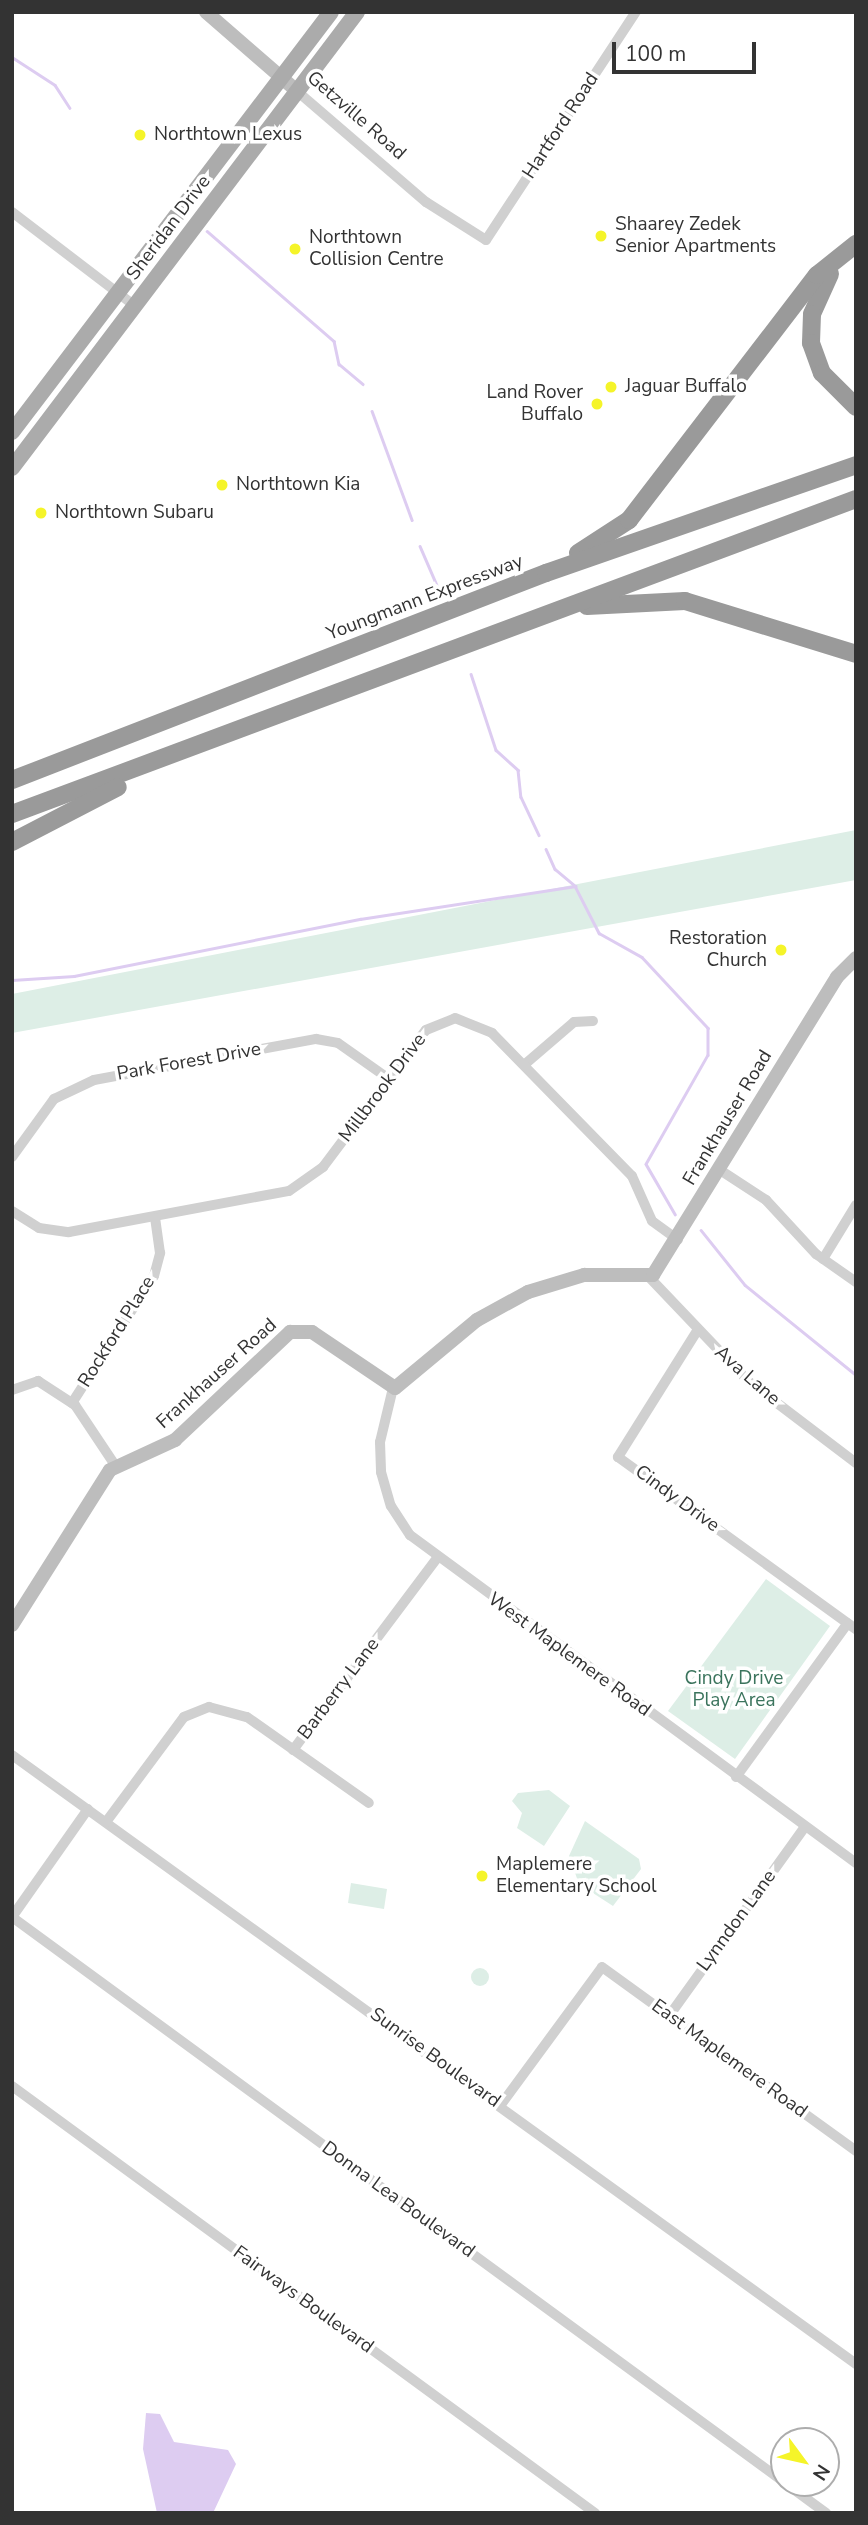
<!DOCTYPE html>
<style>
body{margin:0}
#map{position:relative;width:868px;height:2525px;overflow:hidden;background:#fff;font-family:"Nunito Sans",sans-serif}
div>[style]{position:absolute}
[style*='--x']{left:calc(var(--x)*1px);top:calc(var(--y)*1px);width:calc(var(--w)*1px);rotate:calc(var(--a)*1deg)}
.green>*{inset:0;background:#ddeee6}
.round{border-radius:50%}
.water>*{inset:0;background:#ddccf1}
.stream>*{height:2.5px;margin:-1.25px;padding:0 1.25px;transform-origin:1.25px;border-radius:1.25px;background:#ddccf1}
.street>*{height:10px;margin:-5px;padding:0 5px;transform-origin:5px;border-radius:5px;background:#d0d0d0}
.secondary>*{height:14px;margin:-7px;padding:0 7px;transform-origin:7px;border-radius:7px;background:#bdbdbd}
.primary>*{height:16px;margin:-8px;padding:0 8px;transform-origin:8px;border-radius:8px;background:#ababab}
.highway>*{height:18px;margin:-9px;padding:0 9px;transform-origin:9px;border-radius:9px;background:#9a9a9a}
.dots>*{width:19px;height:19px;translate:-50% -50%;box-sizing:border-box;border:4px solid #fff;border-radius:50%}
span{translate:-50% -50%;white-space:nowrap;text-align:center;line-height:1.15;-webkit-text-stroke:7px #fff;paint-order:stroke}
.street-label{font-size:19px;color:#333}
.poi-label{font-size:19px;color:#333}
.left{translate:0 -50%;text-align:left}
.right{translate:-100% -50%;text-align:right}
.park-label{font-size:19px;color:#3b745d}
.frame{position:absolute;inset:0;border:14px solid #333;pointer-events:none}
.north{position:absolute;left:770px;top:2427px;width:70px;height:70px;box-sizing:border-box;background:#fff;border:2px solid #adadad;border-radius:50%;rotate:123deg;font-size:19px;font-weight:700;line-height:28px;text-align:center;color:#333}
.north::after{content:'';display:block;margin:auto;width:24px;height:32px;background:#f5f429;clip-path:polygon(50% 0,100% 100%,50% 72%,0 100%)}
.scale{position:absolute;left:612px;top:42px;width:144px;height:32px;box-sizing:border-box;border:4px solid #333;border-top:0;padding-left:9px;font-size:21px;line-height:24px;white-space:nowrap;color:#333;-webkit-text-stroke:5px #fff;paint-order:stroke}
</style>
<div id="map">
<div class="green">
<i style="clip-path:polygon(856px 830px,856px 880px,12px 1033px,12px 994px)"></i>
<i style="clip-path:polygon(766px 1579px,830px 1626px,735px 1759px,668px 1711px)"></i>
<i style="clip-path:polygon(549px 1790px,570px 1806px,544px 1846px,517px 1828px,522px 1813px,512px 1801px,518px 1793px)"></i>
<i style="clip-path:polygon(585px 1821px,639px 1859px,641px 1869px,613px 1906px,579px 1884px,569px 1856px)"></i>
<i style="clip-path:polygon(351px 1883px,387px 1889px,384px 1909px,348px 1903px)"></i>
<i class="round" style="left:471px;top:1968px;width:18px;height:18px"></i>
</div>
<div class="water">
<i style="clip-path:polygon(146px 2413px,160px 2414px,174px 2442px,228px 2450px,236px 2464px,213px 2513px,157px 2513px,143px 2449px)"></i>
</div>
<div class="stream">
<i style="--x:12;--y:57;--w:51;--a:33.1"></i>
<i style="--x:55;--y:85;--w:27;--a:57"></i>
<i style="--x:207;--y:231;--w:168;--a:40.9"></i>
<i style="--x:334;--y:341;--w:24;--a:78"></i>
<i style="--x:339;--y:364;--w:31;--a:40"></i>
<i style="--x:372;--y:411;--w:116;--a:69.8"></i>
<i style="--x:420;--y:546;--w:48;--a:66.6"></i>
<i style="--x:471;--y:674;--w:80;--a:71.8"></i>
<i style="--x:496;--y:750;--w:30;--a:42"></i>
<i style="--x:518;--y:770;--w:27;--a:84"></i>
<i style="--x:521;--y:797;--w:42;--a:64.7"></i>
<i style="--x:546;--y:849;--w:22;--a:66"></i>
<i style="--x:555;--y:869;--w:26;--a:40"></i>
<i style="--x:575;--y:886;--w:53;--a:62.9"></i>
<i style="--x:599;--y:933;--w:49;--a:29.2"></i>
<i style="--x:642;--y:957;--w:97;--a:47.1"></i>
<i style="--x:708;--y:1028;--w:27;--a:90"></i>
<i style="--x:708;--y:1055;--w:125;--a:119.6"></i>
<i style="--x:646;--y:1164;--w:58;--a:59.9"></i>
<i style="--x:12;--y:980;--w:62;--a:-3.7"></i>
<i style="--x:74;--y:976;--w:292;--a:-11.3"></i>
<i style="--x:360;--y:919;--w:218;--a:-8.7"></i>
<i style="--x:701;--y:1230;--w:70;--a:51.3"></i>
<i style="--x:745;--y:1285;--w:143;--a:39"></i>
</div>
<div class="street">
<i style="--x:298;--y:92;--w:169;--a:40.7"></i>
<i style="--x:426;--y:202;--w:71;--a:32.3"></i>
<i style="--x:486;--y:240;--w:273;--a:-56.7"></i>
<i style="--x:12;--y:212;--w:155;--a:37.4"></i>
<i style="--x:524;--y:1065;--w:66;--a:-40.7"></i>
<i style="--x:574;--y:1022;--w:19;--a:-3"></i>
<i style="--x:12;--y:1157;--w:72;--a:-54.1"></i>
<i style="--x:54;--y:1099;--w:44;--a:-25.4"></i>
<i style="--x:94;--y:1080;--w:226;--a:-10.5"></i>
<i style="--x:316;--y:1039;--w:22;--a:10"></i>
<i style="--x:338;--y:1043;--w:62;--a:35.2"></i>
<i style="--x:720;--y:1170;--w:55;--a:33.1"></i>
<i style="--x:766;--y:1200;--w:74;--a:47.2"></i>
<i style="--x:816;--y:1254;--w:49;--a:35"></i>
<i style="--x:12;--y:1211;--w:32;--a:32"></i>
<i style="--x:39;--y:1228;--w:30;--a:8"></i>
<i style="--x:69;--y:1232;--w:224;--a:-10.6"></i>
<i style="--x:289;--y:1191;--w:42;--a:-35.2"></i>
<i style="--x:323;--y:1167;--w:171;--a:-53.1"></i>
<i style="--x:426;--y:1030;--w:31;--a:-22"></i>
<i style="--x:455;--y:1018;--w:40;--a:22"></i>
<i style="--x:492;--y:1033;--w:200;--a:45.6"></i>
<i style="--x:632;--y:1176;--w:49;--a:66"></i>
<i style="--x:652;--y:1221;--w:32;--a:36"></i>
<i style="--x:823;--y:1259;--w:63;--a:-58.6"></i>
<i style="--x:649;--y:1277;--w:144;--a:46.4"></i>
<i style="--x:748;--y:1381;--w:136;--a:37.2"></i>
<i style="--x:697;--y:1331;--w:149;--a:122.1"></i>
<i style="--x:618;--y:1457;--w:294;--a:35.9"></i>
<i style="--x:393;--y:1388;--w:56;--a:103.5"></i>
<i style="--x:380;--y:1442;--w:30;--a:88"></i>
<i style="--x:381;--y:1472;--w:35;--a:74"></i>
<i style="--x:391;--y:1506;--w:35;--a:57"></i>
<i style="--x:410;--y:1535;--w:554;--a:36.33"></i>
<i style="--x:12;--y:1390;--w:28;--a:-19"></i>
<i style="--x:38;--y:1381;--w:44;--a:33"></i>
<i style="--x:75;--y:1405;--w:72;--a:56.3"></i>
<i style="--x:72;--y:1403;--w:151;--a:-57.2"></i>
<i style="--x:154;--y:1276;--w:24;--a:-75"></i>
<i style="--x:160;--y:1253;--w:35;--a:-98"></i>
<i style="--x:293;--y:1750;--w:240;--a:-53.1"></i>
<i style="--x:12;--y:1755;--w:1041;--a:35.81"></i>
<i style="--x:736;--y:1777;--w:190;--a:-54"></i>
<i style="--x:106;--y:1822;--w:131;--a:-53.4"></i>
<i style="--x:184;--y:1717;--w:27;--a:-22"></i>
<i style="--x:209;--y:1707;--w:39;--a:15"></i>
<i style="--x:247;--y:1717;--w:149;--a:35.2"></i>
<i style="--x:12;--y:1917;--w:957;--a:36.2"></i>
<i style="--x:12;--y:1917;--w:132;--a:-54.9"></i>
<i style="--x:669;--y:2016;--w:233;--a:-54.3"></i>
<i style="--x:12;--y:2086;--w:723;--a:36.22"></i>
<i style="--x:500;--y:2106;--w:172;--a:-53.7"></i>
<i style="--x:602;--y:1967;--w:314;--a:35.9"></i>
<i style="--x:785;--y:2483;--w:51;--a:36.2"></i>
</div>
<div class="secondary">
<i style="--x:206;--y:12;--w:122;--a:41"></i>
<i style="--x:12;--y:1625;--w:183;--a:-57.7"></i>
<i style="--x:110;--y:1470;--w:72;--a:-24.8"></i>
<i style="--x:175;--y:1440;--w:158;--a:-43.2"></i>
<i style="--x:290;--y:1332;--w:22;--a:0"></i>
<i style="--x:312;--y:1332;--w:100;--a:34"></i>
<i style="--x:395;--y:1388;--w:107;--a:-39.7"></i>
<i style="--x:477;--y:1320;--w:58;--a:-28.8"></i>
<i style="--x:528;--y:1292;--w:59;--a:-16.9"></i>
<i style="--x:584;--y:1275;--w:69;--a:0"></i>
<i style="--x:653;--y:1275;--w:350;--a:-58.3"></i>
<i style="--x:837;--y:977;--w:27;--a:-45"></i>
</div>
<div class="primary">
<i style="--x:12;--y:432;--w:527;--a:-52.78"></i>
<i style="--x:12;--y:468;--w:572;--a:-52.89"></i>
</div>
<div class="highway">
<i style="--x:830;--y:274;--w:44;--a:114.2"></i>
<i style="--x:812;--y:314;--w:29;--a:92"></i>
<i style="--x:811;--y:343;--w:32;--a:70"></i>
<i style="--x:822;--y:373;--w:48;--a:45"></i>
<i style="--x:578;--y:553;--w:61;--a:-32.9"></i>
<i style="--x:629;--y:520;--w:309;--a:-52.5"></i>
<i style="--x:817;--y:275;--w:50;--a:-38.5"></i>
<i style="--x:587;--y:606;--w:98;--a:-2.9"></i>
<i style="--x:685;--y:601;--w:179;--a:17.2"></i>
<i style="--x:12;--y:780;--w:573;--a:-21.19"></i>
<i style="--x:546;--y:573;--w:328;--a:-19.2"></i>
<i style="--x:12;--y:814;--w:901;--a:-20.47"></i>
<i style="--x:12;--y:842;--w:119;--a:-27.4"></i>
</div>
<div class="dots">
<i style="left:140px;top:135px;background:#f5f429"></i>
<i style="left:601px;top:236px;background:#f5f429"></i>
<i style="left:295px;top:249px;background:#f5f429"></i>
<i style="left:611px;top:387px;background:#f5f429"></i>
<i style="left:597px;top:404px;background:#f5f429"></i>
<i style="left:222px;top:485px;background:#f5f429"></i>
<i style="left:41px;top:513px;background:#f5f429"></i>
<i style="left:781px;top:950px;background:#f5f429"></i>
<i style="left:482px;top:1876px;background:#f5f429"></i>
</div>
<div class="street-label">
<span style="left:356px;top:116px;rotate:41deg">Getzville Road</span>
<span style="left:561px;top:126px;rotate:-57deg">Hartford Road</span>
<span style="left:169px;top:228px;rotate:-53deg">Sheridan Drive</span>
<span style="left:425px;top:598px;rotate:-21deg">Youngmann Expressway</span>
<span style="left:189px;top:1062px;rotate:-10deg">Park Forest Drive</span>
<span style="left:383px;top:1088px;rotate:-53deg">Millbrook Drive</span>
<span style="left:728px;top:1118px;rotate:-59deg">Frankhauser Road</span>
<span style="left:117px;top:1332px;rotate:-58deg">Rockford Place</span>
<span style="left:217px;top:1374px;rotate:-42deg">Frankhauser Road</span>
<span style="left:747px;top:1376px;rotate:41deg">Ava Lane</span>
<span style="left:677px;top:1499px;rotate:36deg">Cindy Drive</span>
<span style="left:569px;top:1655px;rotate:36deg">West Maplemere Road</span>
<span style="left:339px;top:1689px;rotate:-53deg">Barberry Lane</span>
<span style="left:737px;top:1921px;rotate:-54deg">Lynndon Lane</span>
<span style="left:435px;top:2058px;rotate:36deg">Sunrise Boulevard</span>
<span style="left:729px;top:2059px;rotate:36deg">East Maplemere Road</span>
<span style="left:398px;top:2200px;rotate:36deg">Donna Lea Boulevard</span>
<span style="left:303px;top:2300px;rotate:36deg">Fairways Boulevard</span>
</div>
<div class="poi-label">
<span class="left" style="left:154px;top:135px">Northtown Lexus</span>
<span class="left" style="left:615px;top:236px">Shaarey Zedek<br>Senior Apartments</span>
<span class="left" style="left:309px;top:249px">Northtown<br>Collision Centre</span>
<span class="left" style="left:625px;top:387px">Jaguar Buffalo</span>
<span class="right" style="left:583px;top:404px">Land Rover<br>Buffalo</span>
<span class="left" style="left:236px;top:485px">Northtown Kia</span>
<span class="left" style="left:55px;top:513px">Northtown Subaru</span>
<span class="right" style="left:767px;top:950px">Restoration<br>Church</span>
<span class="left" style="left:496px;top:1876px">Maplemere<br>Elementary School</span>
</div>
<div class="park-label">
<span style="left:734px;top:1690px">Cindy Drive<br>Play Area</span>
</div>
<div class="frame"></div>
<div class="north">N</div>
<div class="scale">100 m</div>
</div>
